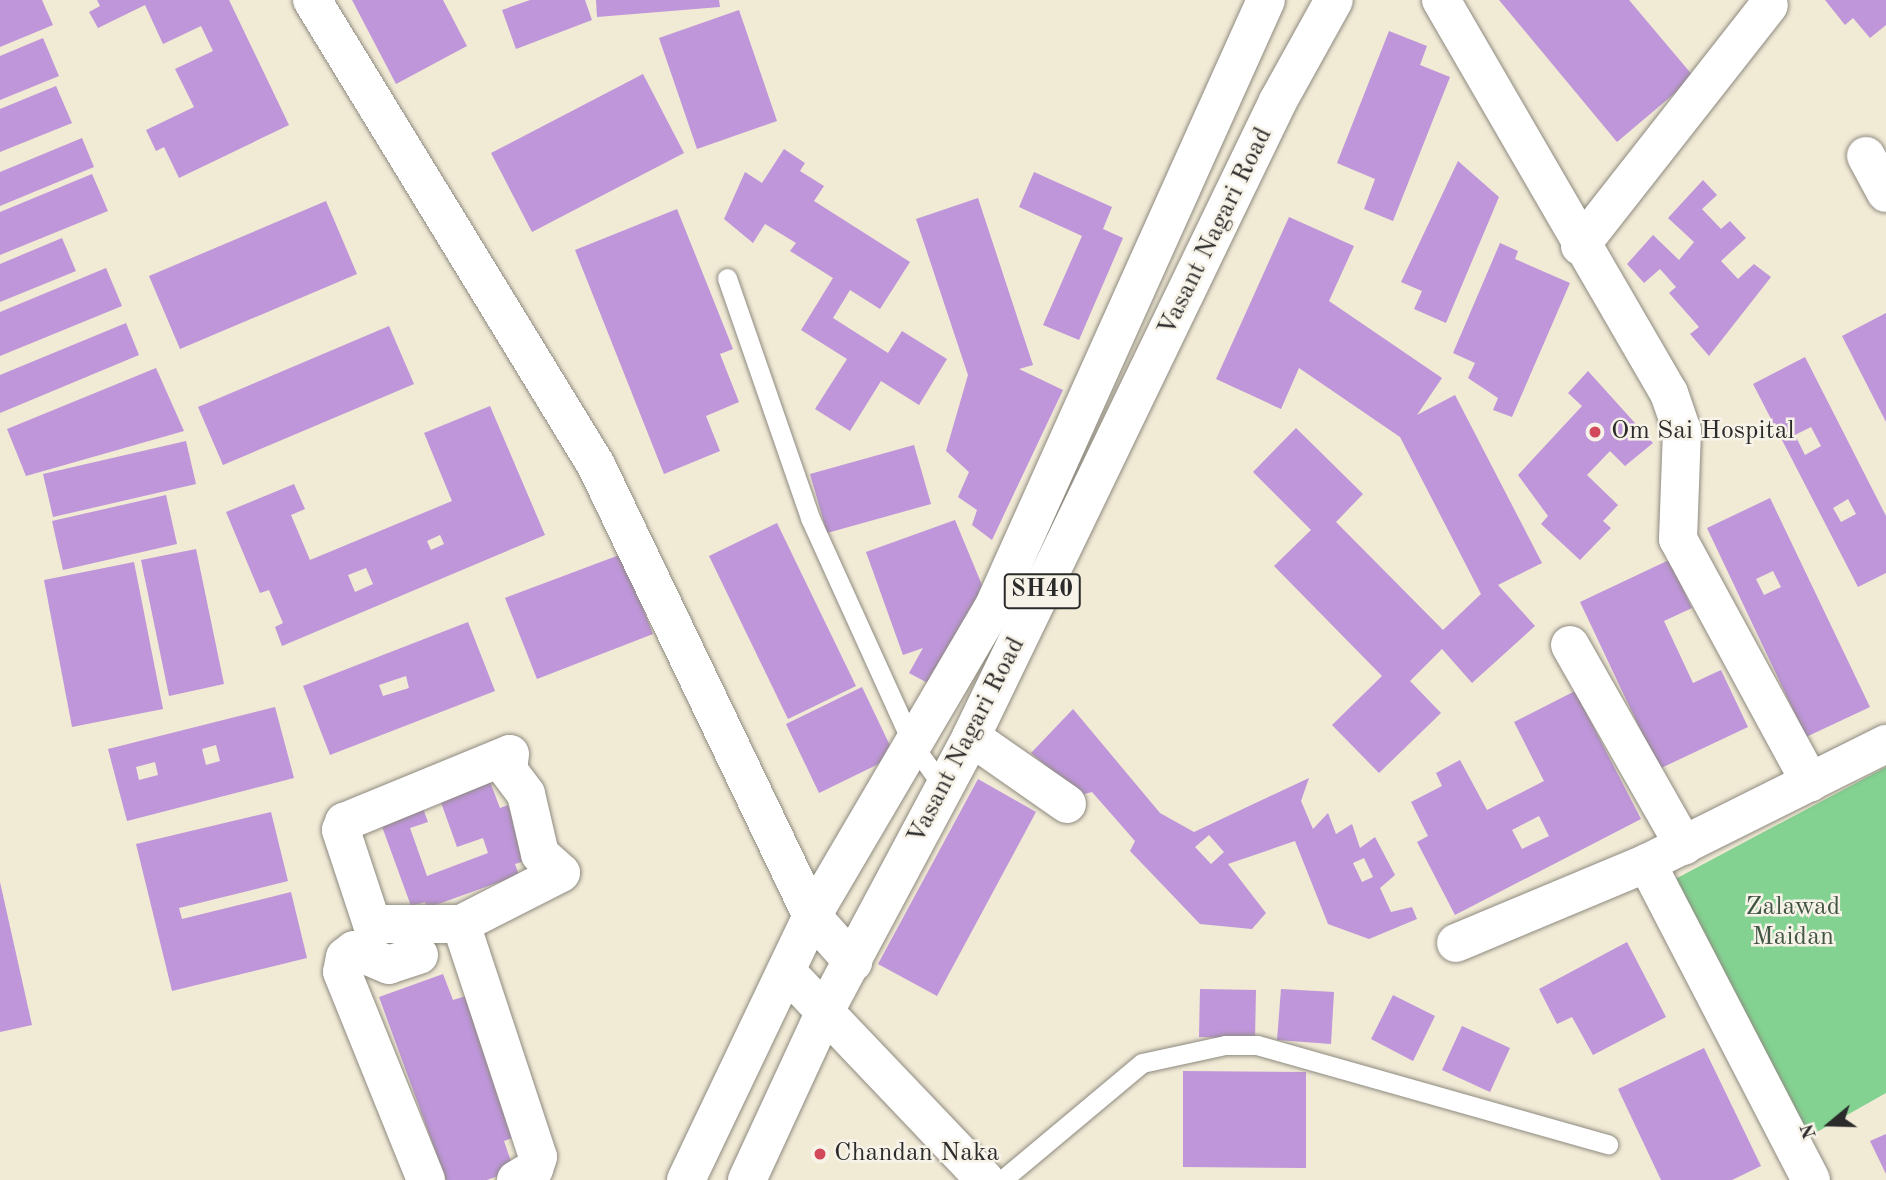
<!DOCTYPE html>
<style>
body{margin:0}
#map{position:relative;width:1886px;height:1180px;overflow:hidden;background:#f1ead5;font-family:"Old Standard TT",serif}
div>[style]{position:absolute}
[style*='--x']{left:calc(var(--x)*1px);top:calc(var(--y)*1px);width:calc(var(--w)*1px);rotate:calc(var(--a)*1deg)}
.green>*{inset:0;background:#83d291}
.building>*{inset:0;background:#be96d9}
.roads{filter:drop-shadow(0 0 2px #8e8a80) drop-shadow(0 0 2px #8e8a80)}
.service>*{height:19px;margin:-9.5px;padding:0 9.5px;transform-origin:9.5px;border-radius:9.5px;background:#fff}
.minor>*{height:38px;margin:-19px;padding:0 19px;transform-origin:19px;border-radius:19px;background:#fff}
.tertiary>*{height:38px;margin:-19px;padding:0 19px;transform-origin:19px;border-radius:19px;background:#fff}
.primary>*{height:38px;margin:-19px;padding:0 19px;transform-origin:19px;border-radius:19px;background:#fff}
.dots>*{width:19px;height:19px;translate:-50% -50%;box-sizing:border-box;border:4px solid #f7f3e8;border-radius:50%}
span{translate:-50% -50%;white-space:nowrap;text-align:center;line-height:1.15;-webkit-text-stroke:5px #f7f3e8;paint-order:stroke}
.shield-label span{padding:2px 5px;background:#f7f3e8;border:2px solid;border-radius:5px;-webkit-text-stroke-width:0}
.shield-label{font-size:24px;color:#2b2b2b;font-weight:700}
.street-label{font-size:26px;color:#2b2b2b}
.poi-label{font-size:26px;color:#2b2b2b}
.left{translate:0 -50%;text-align:left}
.park-label{font-size:26px;color:#415544}
.north{position:absolute;left:1795px;top:1089px;width:70px;height:70px;-webkit-text-stroke:5px #f7f3e8;paint-order:stroke;rotate:251deg;font-size:19px;font-weight:700;line-height:28px;text-align:center;color:#2b2b2b}
.north::after{content:'';display:block;margin:auto;width:24px;height:32px;background:#2b2b2b;clip-path:polygon(50% 0,100% 100%,50% 72%,0 100%)}
</style>
<div id="map">
<div class="green">
<i style="clip-path:polygon(1886px 767px,1886px 1093px,1801px 1141px,1666px 884px)"></i>
</div>
<div class="building">
<i style="clip-path:polygon(0 0,42px 0,53px 25px,0 47px)"></i>
<i style="clip-path:polygon(97px 0,229px 0,289px 125px,179px 178px,164px 147px,156px 151px,146px 130px,194px 107px,175px 69px,213px 51px,201px 26px,163px 44px,145px 5px,98px 28px,89px 12px,100px 6px)"></i>
<i style="clip-path:polygon(352px 0,443px 0,467px 46px,396px 84px)"></i>
<i style="clip-path:polygon(530px 0,585px 0,592px 20px,516px 49px,502px 10px)"></i>
<i style="clip-path:polygon(596px 0,719px 0,720px 7px,597px 17px)"></i>
<i style="clip-path:polygon(1499px 0,1629px 0,1694px 77px,1617px 142px)"></i>
<i style="clip-path:polygon(1825px 0,1886px 0,1886px 25px,1870px 38px,1853px 18px,1845px 25px)"></i>
<i style="clip-path:polygon(739px 10px,777px 121px,697px 149px,659px 38px)"></i>
<i style="clip-path:polygon(1389px 31px,1427px 46px,1420px 65px,1450px 77px,1393px 221px,1364px 209px,1375px 179px,1337px 163px)"></i>
<i style="clip-path:polygon(43px 38px,59px 76px,0 100px,0 56px)"></i>
<i style="clip-path:polygon(643px 74px,684px 153px,532px 232px,491px 153px)"></i>
<i style="clip-path:polygon(56px 86px,72px 123px,0 152px,0 109px)"></i>
<i style="clip-path:polygon(82px 138px,94px 167px,0 206px,0 172px)"></i>
<i style="clip-path:polygon(784px 149px,805px 163px,800px 171px,824px 186px,814px 201px,910px 262px,880px 309px,850px 290px,833px 318px,888px 353px,902px 331px,947px 359px,919px 405px,881px 381px,850px 431px,815px 409px,847px 359px,801px 330px,833px 278px,790px 251px,796px 243px,765px 224px,753px 243px,724px 219px,745px 172px,762px 183px)"></i>
<i style="clip-path:polygon(1458px 161px,1499px 197px,1446px 323px,1414px 309px,1422px 291px,1401px 282px)"></i>
<i style="clip-path:polygon(1034px 172px,1112px 207px,1103px 229px,1123px 238px,1079px 340px,1043px 325px,1082px 236px,1019px 207px)"></i>
<i style="clip-path:polygon(92px 174px,108px 211px,0 255px,0 212px)"></i>
<i style="clip-path:polygon(1703px 180px,1717px 195px,1702px 209px,1721px 229px,1730px 221px,1746px 238px,1721px 261px,1738px 279px,1754px 264px,1771px 277px,1709px 356px,1690px 334px,1699px 327px,1669px 293px,1676px 287px,1660px 269px,1644px 283px,1627px 264px,1653px 235px,1679px 260px,1694px 242px,1668px 218px)"></i>
<i style="clip-path:polygon(978px 198px,1033px 365px,1019px 369px,1063px 390px,992px 540px,972px 525px,977px 510px,958px 497px,969px 472px,946px 451px,968px 375px,916px 219px)"></i>
<i style="clip-path:polygon(326px 201px,357px 274px,180px 349px,149px 276px)"></i>
<i style="clip-path:polygon(677px 209px,733px 349px,720px 354px,739px 402px,706px 416px,720px 451px,664px 474px,575px 250px)"></i>
<i style="clip-path:polygon(1289px 217px,1354px 246px,1329px 301px,1442px 378px,1417px 415px,1455px 395px,1542px 563px,1498px 585px,1535px 626px,1472px 683px,1442px 649px,1410px 681px,1441px 713px,1379px 773px,1332px 725px,1382px 676px,1274px 566px,1311px 530px,1253px 472px,1296px 428px,1363px 494px,1336px 522px,1443px 630px,1481px 594px,1400px 437px,1299px 368px,1281px 409px,1216px 379px)"></i>
<i style="clip-path:polygon(62px 238px,76px 271px,0 302px,0 264px)"></i>
<i style="clip-path:polygon(1500px 243px,1518px 251px,1515px 259px,1570px 283px,1512px 417px,1493px 410px,1498px 398px,1468px 378px,1475px 363px,1453px 353px)"></i>
<i style="clip-path:polygon(106px 268px,122px 306px,0 356px,0 312px)"></i>
<i style="clip-path:polygon(1886px 313px,1886px 422px,1842px 336px)"></i>
<i style="clip-path:polygon(126px 323px,139px 355px,0 413px,0 375px)"></i>
<i style="clip-path:polygon(389px 326px,414px 384px,223px 465px,198px 407px)"></i>
<i style="clip-path:polygon(evenodd,1805px 357px,1886px 516px,1886px 573px,1858px 587px,1753px 384px,1805px 357px,1811px 427px,1821px 446px,1805px 455px,1795px 435px,1811px 427px,1805px 357px,1848px 499px,1856px 514px,1841px 522px,1833px 508px,1848px 499px)"></i>
<i style="clip-path:polygon(156px 368px,184px 431px,26px 476px,7px 429px)"></i>
<i style="clip-path:polygon(1588px 371px,1653px 443px,1625px 466px,1610px 451px,1587px 475px,1618px 505px,1603px 521px,1611px 528px,1580px 560px,1541px 524px,1548px 516px,1518px 475px,1582px 406px,1568px 393px)"></i>
<i style="clip-path:polygon(evenodd,490px 406px,545px 535px,282px 646px,275px 627px,283px 623px,269px 590px,260px 593px,226px 512px,294px 484px,305px 509px,291px 515px,310px 560px,452px 501px,424px 433px,490px 406px,440px 535px,444px 544px,431px 550px,427px 541px,440px 535px,490px 406px,366px 568px,373px 584px,355px 592px,348px 575px,366px 568px)"></i>
<i style="clip-path:polygon(186px 441px,196px 484px,53px 517px,43px 474px)"></i>
<i style="clip-path:polygon(914px 445px,931px 504px,827px 533px,810px 474px)"></i>
<i style="clip-path:polygon(166px 495px,177px 544px,63px 570px,52px 521px)"></i>
<i style="clip-path:polygon(evenodd,1770px 498px,1870px 707px,1806px 737px,1707px 528px,1770px 498px,1773px 571px,1781px 587px,1764px 595px,1756px 579px,1773px 571px)"></i>
<i style="clip-path:polygon(955px 520px,982px 585px,939px 689px,909px 673px,923px 648px,903px 655px,866px 552px)"></i>
<i style="clip-path:polygon(777px 523px,856px 686px,788px 719px,709px 556px)"></i>
<i style="clip-path:polygon(196px 549px,224px 684px,169px 696px,141px 560px)"></i>
<i style="clip-path:polygon(622px 554px,653px 634px,537px 679px,505px 598px)"></i>
<i style="clip-path:polygon(1669px 560px,1692px 608px,1664px 621px,1693px 683px,1721px 670px,1748px 727px,1659px 769px,1580px 602px)"></i>
<i style="clip-path:polygon(134px 562px,163px 709px,72px 727px,44px 580px)"></i>
<i style="clip-path:polygon(evenodd,468px 622px,495px 691px,330px 755px,303px 686px,468px 622px,406px 676px,409px 688px,383px 696px,379px 685px,406px 676px)"></i>
<i style="clip-path:polygon(862px 687px,895px 756px,819px 793px,786px 724px)"></i>
<i style="clip-path:polygon(evenodd,1575px 691px,1641px 819px,1455px 915px,1417px 842px,1428px 836px,1411px 802px,1442px 786px,1436px 773px,1460px 760px,1487px 810px,1544px 781px,1514px 722px,1575px 691px,1539px 816px,1549px 836px,1522px 849px,1512px 830px,1539px 816px)"></i>
<i style="clip-path:polygon(evenodd,275px 707px,294px 778px,127px 821px,108px 749px,275px 707px,216px 745px,220px 761px,206px 765px,202px 749px,216px 745px,275px 707px,155px 762px,158px 775px,139px 780px,136px 767px,155px 762px)"></i>
<i style="clip-path:polygon(evenodd,1073px 709px,1160px 813px,1194px 832px,1309px 778px,1301px 801px,1313px 829px,1328px 813px,1336px 834px,1352px 824px,1360px 848px,1375px 837px,1395px 875px,1380px 888px,1391px 912px,1412px 907px,1417px 919px,1369px 939px,1328px 924px,1295px 841px,1228px 864px,1266px 913px,1252px 929px,1200px 924px,1130px 851px,1135px 841px,1092px 792px,1081px 795px,1031px 753px,1073px 709px,1209px 835px,1224px 852px,1211px 864px,1195px 847px,1209px 835px,1073px 709px,1364px 858px,1373px 877px,1362px 882px,1353px 863px,1364px 858px)"></i>
<i style="clip-path:polygon(489px 779px,500px 808px,508px 805px,528px 860px,515px 864px,519px 875px,427px 908px,425px 902px,411px 906px,380px 821px,422px 806px,428px 822px,410px 828px,427px 876px,488px 853px,483px 838px,457px 847px,439px 797px)"></i>
<i style="clip-path:polygon(978px 779px,1036px 812px,937px 996px,878px 964px)"></i>
<i style="clip-path:polygon(271px 812px,288px 881px,179px 908px,182px 919px,291px 892px,307px 958px,172px 991px,136px 844px)"></i>
<i style="clip-path:polygon(0 882px,32px 1025px,0 1032px)"></i>
<i style="clip-path:polygon(1627px 942px,1666px 1017px,1593px 1055px,1572px 1017px,1557px 1024px,1539px 989px)"></i>
<i style="clip-path:polygon(443px 974px,453px 1000px,466px 996px,517px 1136px,504px 1141px,514px 1170px,487px 1180px,446px 1180px,379px 997px)"></i>
<i style="clip-path:polygon(1200px 989px,1256px 990px,1255px 1039px,1199px 1037px)"></i>
<i style="clip-path:polygon(1281px 989px,1334px 992px,1331px 1044px,1277px 1040px)"></i>
<i style="clip-path:polygon(1393px 995px,1435px 1016px,1413px 1061px,1371px 1039px)"></i>
<i style="clip-path:polygon(1462px 1026px,1510px 1048px,1490px 1092px,1442px 1070px)"></i>
<i style="clip-path:polygon(1704px 1048px,1761px 1166px,1732px 1180px,1661px 1180px,1618px 1089px)"></i>
<i style="clip-path:polygon(1183px 1071px,1306px 1072px,1306px 1168px,1183px 1167px)"></i>
<i style="clip-path:polygon(1886px 1134px,1886px 1174px,1870px 1141px)"></i>
</div>
<div class="roads">
<div class="service">
<i style="--x:727;--y:278;--w:254;--a:70.9"></i>
<i style="--x:810;--y:518;--w:249;--a:65.6"></i>
<i style="--x:913;--y:745;--w:53;--a:54.2"></i>
<i style="--x:1002;--y:1180;--w:182;--a:-39.9"></i>
<i style="--x:1142;--y:1063;--w:85;--a:-12.2"></i>
<i style="--x:1225;--y:1045;--w:32;--a:0"></i>
<i style="--x:1257;--y:1045;--w:365;--a:15.8"></i>
</div>
<div class="minor">
<i style="--x:1441;--y:0;--w:454;--a:59.9"></i>
<i style="--x:1669;--y:393;--w:39;--a:71"></i>
<i style="--x:1682;--y:430;--w:109;--a:92.1"></i>
<i style="--x:1678;--y:539;--w:277;--a:61.5"></i>
<i style="--x:1866;--y:156;--w:42;--a:61.6"></i>
<i style="--x:1580;--y:246;--w:306;--a:-51.9"></i>
<i style="--x:1570;--y:645;--w:231;--a:60.4"></i>
<i style="--x:971;--y:737;--w:117;--a:34.9"></i>
<i style="--x:510;--y:754;--w:16;--a:97"></i>
<i style="--x:508;--y:770;--w:30;--a:53"></i>
<i style="--x:526;--y:794;--w:62;--a:76.9"></i>
<i style="--x:540;--y:854;--w:28;--a:42"></i>
<i style="--x:561;--y:873;--w:112;--a:153"></i>
<i style="--x:461;--y:924;--w:89;--a:180"></i>
<i style="--x:372;--y:924;--w:99;--a:-108.3"></i>
<i style="--x:341;--y:830;--w:9;--a:-69"></i>
<i style="--x:344;--y:822;--w:179;--a:-22.3"></i>
<i style="--x:461;--y:924;--w:245;--a:71.7"></i>
<i style="--x:538;--y:1157;--w:13;--a:108"></i>
<i style="--x:534;--y:1169;--w:21;--a:149"></i>
<i style="--x:1456;--y:943;--w:207;--a:-22.7"></i>
<i style="--x:419;--y:955;--w:32;--a:162"></i>
<i style="--x:389;--y:965;--w:38;--a:-157"></i>
<i style="--x:354;--y:950;--w:11;--a:142"></i>
<i style="--x:345;--y:957;--w:15;--a:101"></i>
<i style="--x:342;--y:972;--w:224;--a:68"></i>
<i style="--x:1811;--y:1180;--w:357;--a:-117.4"></i>
<i style="--x:1647;--y:863;--w:267;--a:-26.5"></i>
</div>
<div class="tertiary">
<i style="--x:312;--y:0;--w:545;--a:58.59"></i>
<i style="--x:596;--y:465;--w:500;--a:64.41"></i>
<i style="--x:812;--y:916;--w:62;--a:48.3"></i>
<i style="--x:787;--y:972;--w:287;--a:46.4"></i>
</div>
<div class="primary">
<i style="--x:686;--y:1180;--w:293;--a:-64.5"></i>
<i style="--x:812;--y:916;--w:357;--a:-59.6"></i>
<i style="--x:993;--y:608;--w:666;--a:-65.82"></i>
<i style="--x:747;--y:1180;--w:186;--a:-65.2"></i>
<i style="--x:825;--y:1011;--w:310;--a:-61.9"></i>
<i style="--x:971;--y:737;--w:706;--a:-64.23"></i>
<i style="--x:1278;--y:101;--w:115;--a:-61"></i>
</div>
</div>
<div class="dots">
<i style="left:1595px;top:432px;background:#d1495b"></i>
<i style="left:820px;top:1154px;background:#d1495b"></i>
</div>
<div class="shield-label">
<span style="left:1042px;top:591px">SH40</span>
</div>
<div class="street-label">
<span style="left:1216px;top:232px;rotate:-64deg">Vasant Nagari Road</span>
<span style="left:967px;top:741px;rotate:-63deg">Vasant Nagari Road</span>
</div>
<div class="poi-label">
<span class="left" style="left:1611px;top:432px">Om Sai Hospital</span>
<span class="left" style="left:834px;top:1154px">Chandan Naka</span>
</div>
<div class="park-label">
<span style="left:1793px;top:923px">Zalawad<br>Maidan</span>
</div>
<div class="north">N</div>
</div>
